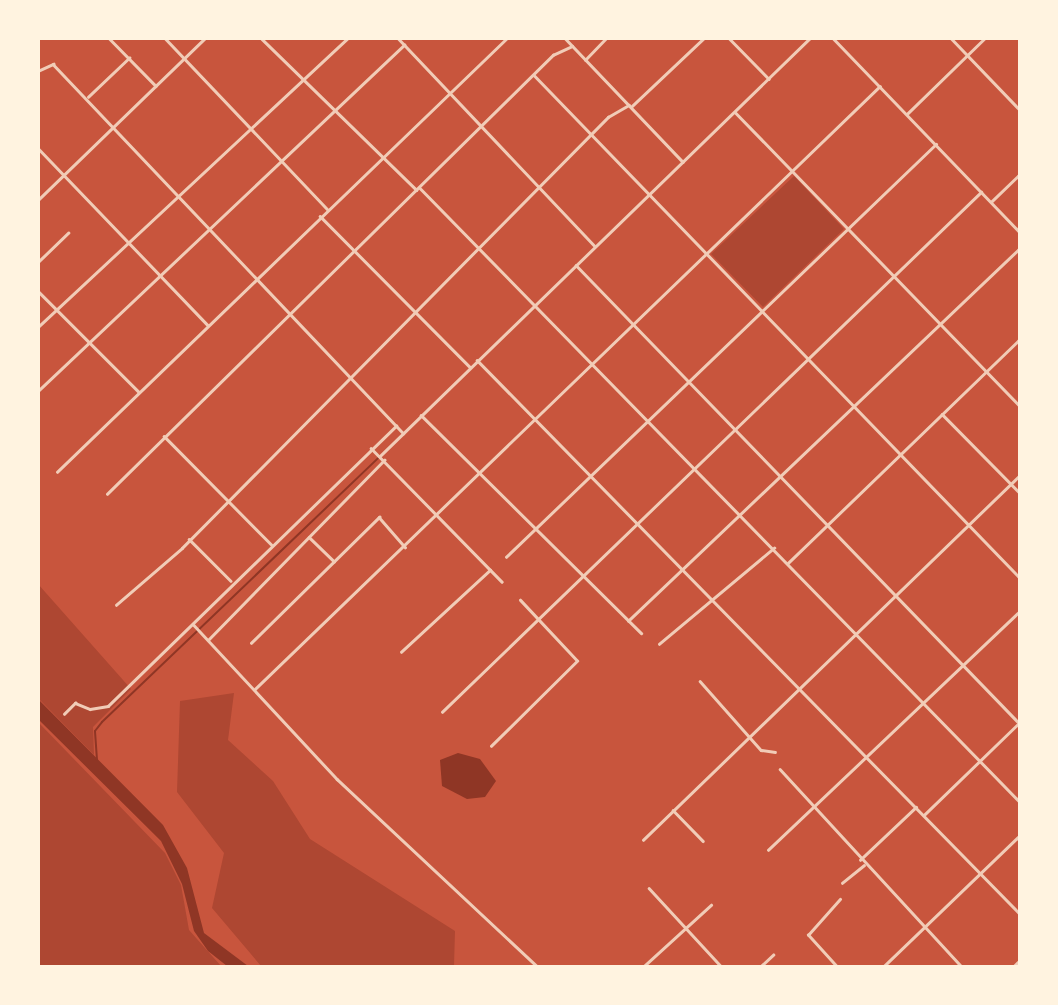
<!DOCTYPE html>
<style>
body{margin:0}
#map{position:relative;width:1058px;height:1005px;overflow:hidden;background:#c8553d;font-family:"Titillium Web",sans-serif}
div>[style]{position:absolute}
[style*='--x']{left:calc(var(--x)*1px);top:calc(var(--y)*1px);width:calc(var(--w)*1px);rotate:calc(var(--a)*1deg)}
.green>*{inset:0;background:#ae4732}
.water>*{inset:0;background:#8f3625}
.stream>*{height:2px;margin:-1px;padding:0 1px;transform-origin:1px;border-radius:1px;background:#8f3625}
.minor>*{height:2.5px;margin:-1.25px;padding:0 1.25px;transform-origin:1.25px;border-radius:1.25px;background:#f1ccb7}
.tertiary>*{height:2.5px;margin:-1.25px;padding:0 1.25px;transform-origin:1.25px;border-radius:1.25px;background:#f1ccb7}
span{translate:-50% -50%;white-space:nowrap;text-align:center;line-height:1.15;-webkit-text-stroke:7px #fff3e0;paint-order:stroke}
.frame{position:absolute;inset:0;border:40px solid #fff3e0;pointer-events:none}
</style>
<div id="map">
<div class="green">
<i style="clip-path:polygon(794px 176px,844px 229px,763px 307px,711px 254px)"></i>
<i style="clip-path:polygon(38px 584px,131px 689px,93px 727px,94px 755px,39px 699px)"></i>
<i style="clip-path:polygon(234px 693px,228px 740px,273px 781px,310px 839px,455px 931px,454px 966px,261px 966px,212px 908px,224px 853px,177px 792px,180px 701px)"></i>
<i style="clip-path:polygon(39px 723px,165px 853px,181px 885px,189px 930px,221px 966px,39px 966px)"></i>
</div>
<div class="water">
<i style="clip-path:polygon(38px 699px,163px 825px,187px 868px,204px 933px,248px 966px,227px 966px,208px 951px,194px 931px,182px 884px,161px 841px,39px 720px)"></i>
<i style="clip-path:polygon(458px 753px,480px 759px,496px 781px,485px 797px,467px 799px,442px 786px,440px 760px)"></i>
</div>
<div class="stream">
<i style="--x:97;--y:760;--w:29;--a:-94"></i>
<i style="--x:95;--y:731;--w:11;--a:-52"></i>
<i style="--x:102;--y:722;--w:383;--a:-43.7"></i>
</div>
<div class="minor">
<i style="--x:109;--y:38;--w:67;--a:45.6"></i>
<i style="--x:165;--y:38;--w:236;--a:46.5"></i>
<i style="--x:398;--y:38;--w:286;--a:46.6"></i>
<i style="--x:565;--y:38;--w:171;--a:46.4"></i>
<i style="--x:729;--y:38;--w:57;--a:45.7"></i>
<i style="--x:833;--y:38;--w:269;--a:46.1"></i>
<i style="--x:951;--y:38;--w:100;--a:46.2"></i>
<i style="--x:262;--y:39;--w:216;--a:44.3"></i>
<i style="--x:585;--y:60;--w:30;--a:-46"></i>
<i style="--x:38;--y:71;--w:17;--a:-25"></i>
<i style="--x:53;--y:64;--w:509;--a:46.51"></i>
<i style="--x:534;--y:75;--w:699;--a:45.98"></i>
<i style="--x:88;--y:97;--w:57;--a:-43.6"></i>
<i style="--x:631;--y:107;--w:100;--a:-43.4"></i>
<i style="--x:735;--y:112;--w:409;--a:45.9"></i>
<i style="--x:907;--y:114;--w:109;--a:-44.3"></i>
<i style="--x:38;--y:148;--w:245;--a:46.2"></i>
<i style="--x:420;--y:188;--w:858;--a:45.66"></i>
<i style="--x:38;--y:200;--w:233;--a:-44.1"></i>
<i style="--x:991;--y:202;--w:40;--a:-44"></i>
<i style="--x:320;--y:216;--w:213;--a:45.2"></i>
<i style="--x:38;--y:262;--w:42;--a:-44"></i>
<i style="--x:576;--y:265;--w:639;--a:45.95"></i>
<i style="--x:38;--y:291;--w:143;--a:45"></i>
<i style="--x:38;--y:327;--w:424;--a:-43"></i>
<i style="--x:477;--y:360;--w:776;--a:45.57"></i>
<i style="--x:38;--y:391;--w:504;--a:-43.39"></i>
<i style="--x:942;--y:414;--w:111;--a:45.4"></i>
<i style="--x:421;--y:415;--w:310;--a:44.7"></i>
<i style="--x:164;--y:436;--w:153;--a:45.3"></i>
<i style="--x:371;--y:448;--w:187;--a:45.6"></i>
<i style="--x:57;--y:472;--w:625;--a:-43.96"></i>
<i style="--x:107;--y:494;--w:626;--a:-44.55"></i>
<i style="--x:553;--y:55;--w:21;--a:-25"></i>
<i style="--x:309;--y:537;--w:35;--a:44"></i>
<i style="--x:189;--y:539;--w:59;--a:45"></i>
<i style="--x:506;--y:557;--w:596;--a:-43.84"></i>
<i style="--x:788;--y:563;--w:322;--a:-44"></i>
<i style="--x:116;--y:605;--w:87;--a:-40.8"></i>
<i style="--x:182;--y:548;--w:606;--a:-45.33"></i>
<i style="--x:608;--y:117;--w:24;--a:-30"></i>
<i style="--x:628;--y:621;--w:541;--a:-43.58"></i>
<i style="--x:193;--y:624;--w:212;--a:47.1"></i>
<i style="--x:337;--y:779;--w:275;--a:43.1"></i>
<i style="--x:208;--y:640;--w:252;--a:-45.6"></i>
<i style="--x:251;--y:643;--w:180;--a:-44.5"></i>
<i style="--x:379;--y:517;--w:40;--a:49"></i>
<i style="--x:659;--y:644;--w:150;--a:-39.9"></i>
<i style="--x:401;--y:652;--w:121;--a:-42.7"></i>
<i style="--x:700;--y:681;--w:92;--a:48.5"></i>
<i style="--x:761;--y:750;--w:14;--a:8"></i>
<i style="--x:255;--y:689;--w:868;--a:-43.97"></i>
<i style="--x:442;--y:712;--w:749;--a:-43.97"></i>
<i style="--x:64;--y:714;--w:16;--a:-45"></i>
<i style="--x:75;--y:703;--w:16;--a:22"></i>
<i style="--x:90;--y:709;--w:18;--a:-9"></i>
<i style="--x:108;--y:706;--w:402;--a:-44.2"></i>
<i style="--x:491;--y:746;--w:121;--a:-44.7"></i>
<i style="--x:577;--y:661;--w:83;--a:-133.1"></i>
<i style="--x:780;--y:769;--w:269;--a:47.4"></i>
<i style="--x:673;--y:810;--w:43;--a:45.9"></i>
<i style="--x:924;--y:815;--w:134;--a:-44.1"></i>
<i style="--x:643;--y:840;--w:525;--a:-44.07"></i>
<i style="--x:768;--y:850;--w:347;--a:-43.5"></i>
<i style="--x:860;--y:860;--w:77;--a:-43.4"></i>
<i style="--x:842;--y:883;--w:28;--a:-39"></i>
<i style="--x:649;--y:888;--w:108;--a:47.3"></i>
<i style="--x:643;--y:967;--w:92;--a:-42.4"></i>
<i style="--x:760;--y:967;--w:18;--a:-43"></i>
<i style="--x:837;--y:967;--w:43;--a:-132.2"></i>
<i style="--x:808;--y:935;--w:48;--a:-48.4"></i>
<i style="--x:883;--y:967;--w:190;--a:-43.9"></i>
<i style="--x:1013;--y:967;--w:10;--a:-45"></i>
</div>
<div class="tertiary">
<i style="--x:380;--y:456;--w:600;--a:-44.19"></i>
</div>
<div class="frame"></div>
</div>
